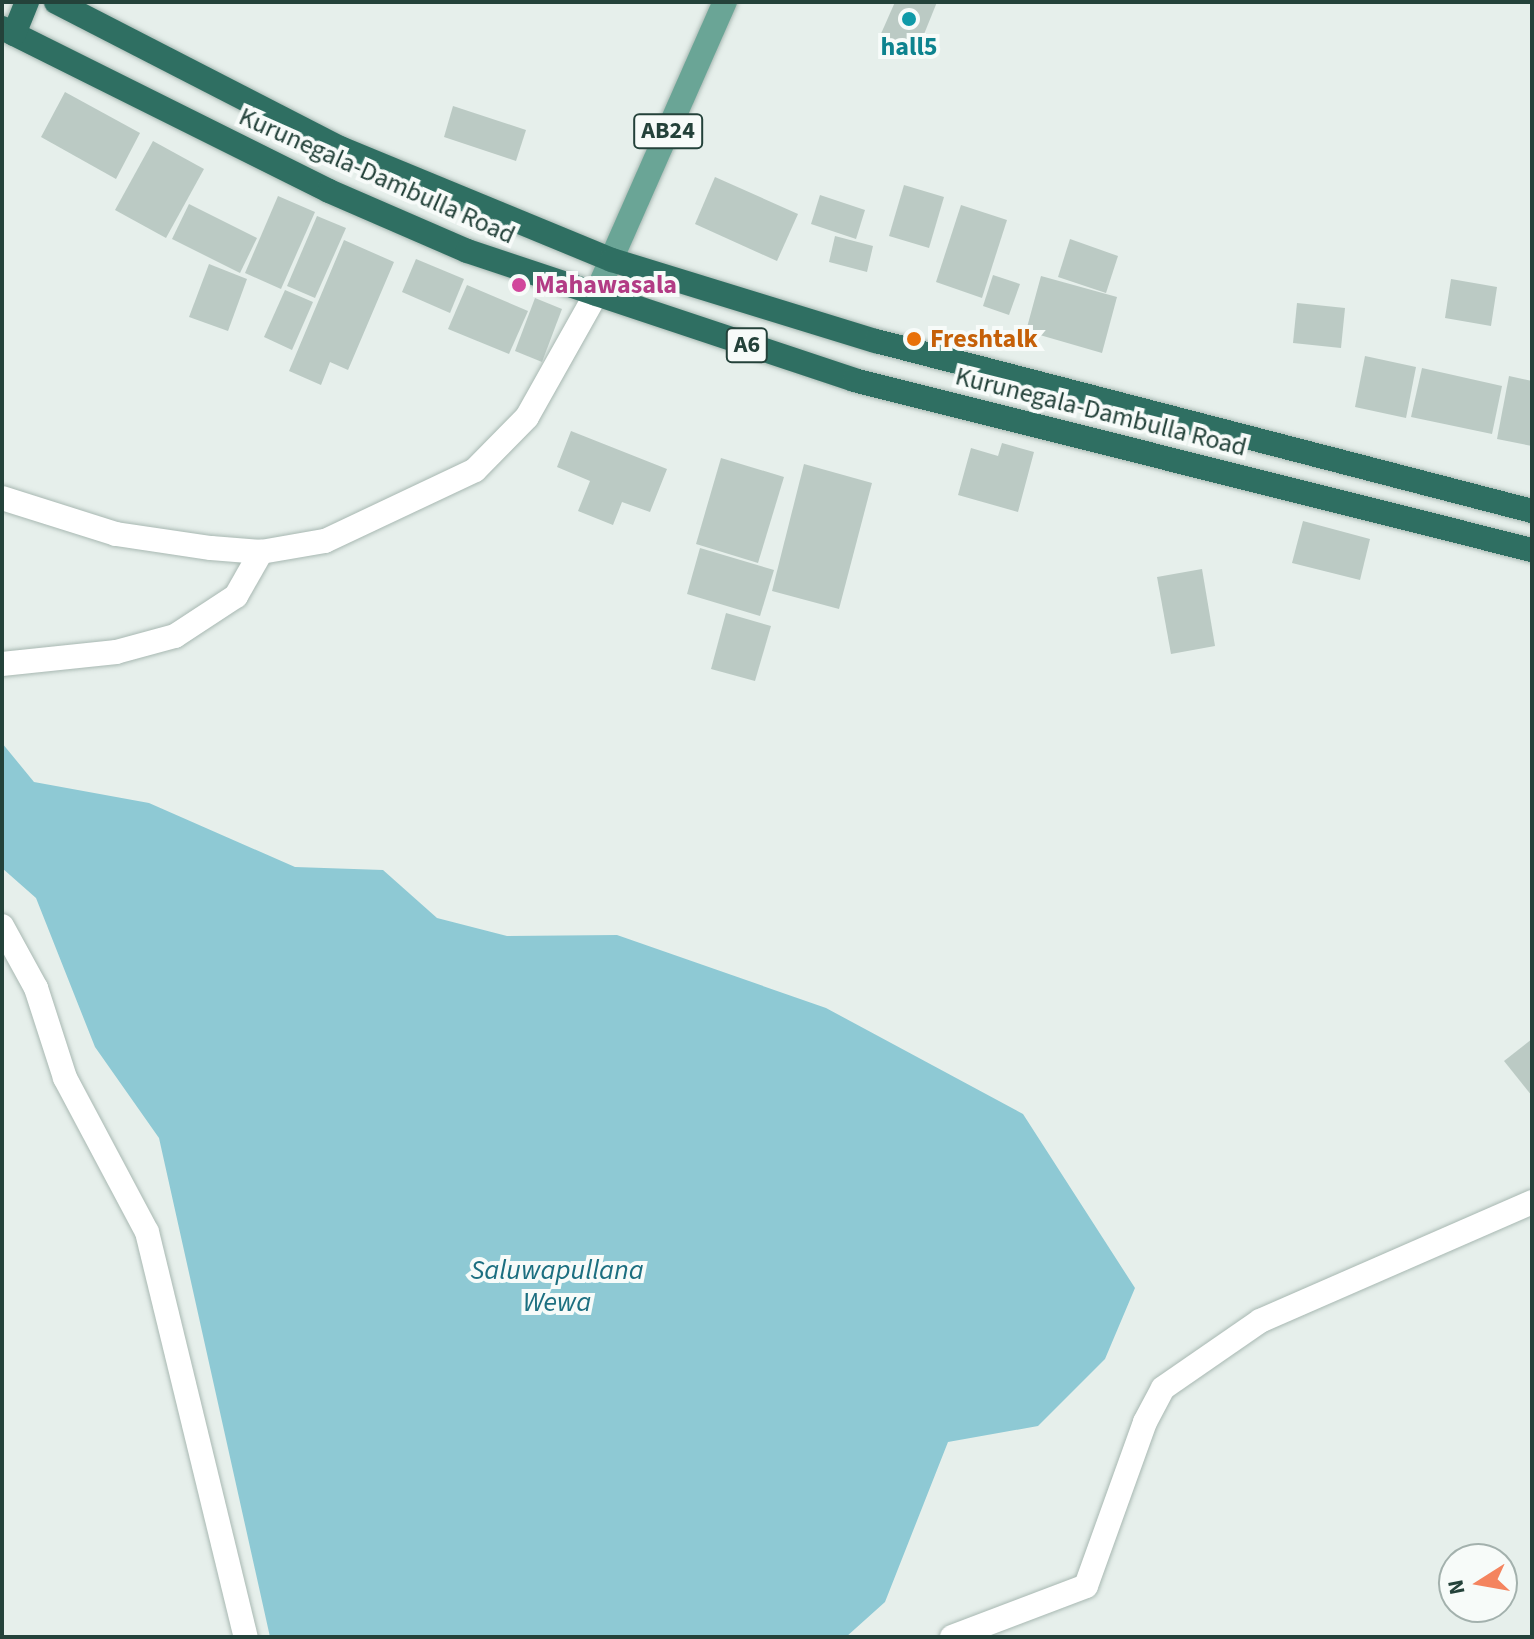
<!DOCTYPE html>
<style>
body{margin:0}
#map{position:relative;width:1534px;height:1639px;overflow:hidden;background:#e6efeb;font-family:"Source Sans 3",sans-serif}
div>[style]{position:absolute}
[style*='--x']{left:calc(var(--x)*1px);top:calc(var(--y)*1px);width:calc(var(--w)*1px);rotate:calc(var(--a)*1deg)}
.water>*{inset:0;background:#8ec9d4}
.building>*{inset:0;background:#bbcac4}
.roads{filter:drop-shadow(0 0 2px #a8b8b2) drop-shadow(0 0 2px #a8b8b2)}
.minor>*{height:24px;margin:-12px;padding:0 12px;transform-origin:12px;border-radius:12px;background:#fff}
.major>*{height:24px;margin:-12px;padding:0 12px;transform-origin:12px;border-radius:12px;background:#6aa596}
.highway>*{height:24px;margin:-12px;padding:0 12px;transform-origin:12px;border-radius:12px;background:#2f6f62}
.dots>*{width:22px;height:22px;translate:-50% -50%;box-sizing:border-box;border:4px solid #f7fbf9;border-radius:50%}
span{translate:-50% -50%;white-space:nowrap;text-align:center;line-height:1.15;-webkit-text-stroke:8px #f7fbf9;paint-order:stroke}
.shield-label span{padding:2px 6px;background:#f7fbf9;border:2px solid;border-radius:6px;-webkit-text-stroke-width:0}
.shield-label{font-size:24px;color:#24423a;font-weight:700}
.culture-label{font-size:26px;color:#0d838f;font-weight:700}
.street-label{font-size:26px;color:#24423a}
.hotel-label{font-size:26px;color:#b23c85;font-weight:700}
.left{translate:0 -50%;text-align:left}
.food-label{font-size:26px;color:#c56008;font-weight:700}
.water-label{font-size:28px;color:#1c6f80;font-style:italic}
.frame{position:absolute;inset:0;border:4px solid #24423a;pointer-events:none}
.north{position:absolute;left:1438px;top:1543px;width:80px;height:80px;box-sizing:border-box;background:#f7fbf9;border:2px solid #a3b1ad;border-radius:50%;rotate:259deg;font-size:22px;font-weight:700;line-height:32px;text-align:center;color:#24423a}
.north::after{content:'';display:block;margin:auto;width:28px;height:36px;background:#f4845f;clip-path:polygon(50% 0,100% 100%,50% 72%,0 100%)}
</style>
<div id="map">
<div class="water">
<i style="clip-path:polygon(2px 743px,34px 782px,149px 803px,295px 867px,383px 870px,437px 918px,507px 936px,617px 935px,826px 1008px,1023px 1114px,1135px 1288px,1105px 1359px,1038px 1426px,948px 1442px,885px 1602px,846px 1637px,270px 1637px,159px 1138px,95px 1047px,36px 898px,2px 868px)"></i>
</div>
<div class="building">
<i style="clip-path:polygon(895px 2px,937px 2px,916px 54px,880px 36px)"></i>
<i style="clip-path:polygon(65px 92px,140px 133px,116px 179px,41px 137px)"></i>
<i style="clip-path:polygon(453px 106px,526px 130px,516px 161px,444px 137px)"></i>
<i style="clip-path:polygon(153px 141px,204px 169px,166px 238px,115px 210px)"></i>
<i style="clip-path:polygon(715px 177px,798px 214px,777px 261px,695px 224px)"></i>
<i style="clip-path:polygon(904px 185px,944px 197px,929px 248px,889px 236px)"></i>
<i style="clip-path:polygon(820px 195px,865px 210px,856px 239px,811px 224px)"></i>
<i style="clip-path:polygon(278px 196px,315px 212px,281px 289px,245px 273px)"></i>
<i style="clip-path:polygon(189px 204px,257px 238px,240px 273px,172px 239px)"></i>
<i style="clip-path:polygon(961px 205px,1007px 220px,982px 298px,936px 282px)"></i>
<i style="clip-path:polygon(317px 216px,346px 228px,315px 298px,287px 286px)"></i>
<i style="clip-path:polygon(835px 236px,873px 246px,867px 272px,829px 262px)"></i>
<i style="clip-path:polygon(1070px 239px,1118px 256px,1106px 293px,1058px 277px)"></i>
<i style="clip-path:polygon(344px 240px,394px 262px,348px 370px,330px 362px,321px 385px,289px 371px)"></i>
<i style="clip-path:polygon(416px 259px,464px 279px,450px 313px,402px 292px)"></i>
<i style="clip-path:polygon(209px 264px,247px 279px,228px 331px,189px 317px)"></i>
<i style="clip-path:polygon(993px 275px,1020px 284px,1009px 315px,983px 306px)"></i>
<i style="clip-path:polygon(1041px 276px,1117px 297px,1102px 353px,1026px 331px)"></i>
<i style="clip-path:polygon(1451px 279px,1497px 287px,1491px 326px,1445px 318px)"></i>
<i style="clip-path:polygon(467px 285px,528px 311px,509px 354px,448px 329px)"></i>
<i style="clip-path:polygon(285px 290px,313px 302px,292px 350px,264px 337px)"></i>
<i style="clip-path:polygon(535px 298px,562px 309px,542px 362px,515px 351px)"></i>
<i style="clip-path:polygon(1297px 303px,1345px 308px,1341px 348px,1293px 343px)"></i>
<i style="clip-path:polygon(1365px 356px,1416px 367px,1406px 418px,1355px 407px)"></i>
<i style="clip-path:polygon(1422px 368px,1502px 386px,1492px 434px,1411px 417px)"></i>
<i style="clip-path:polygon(1509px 376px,1532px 381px,1532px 446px,1497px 439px)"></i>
<i style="clip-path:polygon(571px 431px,667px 469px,650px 512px,622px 502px,613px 525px,578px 511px,590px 481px,557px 467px)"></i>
<i style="clip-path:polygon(1002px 443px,1034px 452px,1018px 512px,958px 495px,971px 448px,998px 456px)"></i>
<i style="clip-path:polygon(721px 458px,784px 477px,758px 563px,696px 544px)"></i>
<i style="clip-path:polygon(804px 464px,872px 483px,839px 609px,772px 591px)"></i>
<i style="clip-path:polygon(1303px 521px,1370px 539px,1360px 580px,1292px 563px)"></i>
<i style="clip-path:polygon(700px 548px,774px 570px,760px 616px,687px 594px)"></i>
<i style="clip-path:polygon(1202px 569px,1215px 646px,1171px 654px,1157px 577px)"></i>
<i style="clip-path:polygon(726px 613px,771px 626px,755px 681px,711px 669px)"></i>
<i style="clip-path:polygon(1532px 1039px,1532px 1096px,1504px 1061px)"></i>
</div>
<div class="roads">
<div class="minor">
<i style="--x:2;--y:498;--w:120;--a:17.5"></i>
<i style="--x:116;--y:534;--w:96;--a:8.4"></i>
<i style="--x:211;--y:548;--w:50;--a:4.6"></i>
<i style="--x:261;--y:552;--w:65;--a:-9.8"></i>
<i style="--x:325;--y:541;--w:166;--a:-25.3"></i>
<i style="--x:475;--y:470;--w:74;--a:-45.5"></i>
<i style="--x:527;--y:417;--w:141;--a:-60.7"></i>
<i style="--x:2;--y:664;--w:115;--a:-6"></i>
<i style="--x:116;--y:652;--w:61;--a:-15.2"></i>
<i style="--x:175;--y:636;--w:73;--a:-33.3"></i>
<i style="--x:236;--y:596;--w:51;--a:-60.4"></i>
<i style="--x:2;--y:926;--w:71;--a:61.3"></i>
<i style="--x:36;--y:988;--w:95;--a:72.1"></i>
<i style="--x:65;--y:1078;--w:174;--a:62"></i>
<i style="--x:147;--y:1232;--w:417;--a:76.3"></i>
<i style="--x:952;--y:1637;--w:143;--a:-20.8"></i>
<i style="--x:1086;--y:1586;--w:174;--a:-70.2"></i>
<i style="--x:1145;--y:1422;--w:38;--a:-62"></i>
<i style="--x:1163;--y:1388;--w:118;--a:-34.6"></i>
<i style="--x:1260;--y:1321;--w:297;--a:-23.6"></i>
</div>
<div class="major">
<i style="--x:596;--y:294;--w:319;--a:-66.2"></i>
</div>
<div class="highway">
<i style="--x:56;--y:2;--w:319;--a:27.2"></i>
<i style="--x:340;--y:148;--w:294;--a:22.4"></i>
<i style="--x:612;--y:260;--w:276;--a:17.1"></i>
<i style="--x:876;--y:341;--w:678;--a:14.53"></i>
<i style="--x:2;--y:28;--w:365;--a:26.5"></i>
<i style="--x:329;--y:191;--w:150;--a:23.5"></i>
<i style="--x:467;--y:251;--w:408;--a:18.4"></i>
<i style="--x:854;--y:380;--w:699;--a:14.08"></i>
<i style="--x:14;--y:34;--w:35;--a:-68"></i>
</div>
</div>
<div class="dots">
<i style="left:909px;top:19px;background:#0f9aa8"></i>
<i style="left:519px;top:285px;background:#d1479c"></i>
<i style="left:914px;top:339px;background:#e8710a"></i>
</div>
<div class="shield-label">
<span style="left:668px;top:131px">AB24</span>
<span style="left:747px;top:345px">A6</span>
</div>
<div class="culture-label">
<span style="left:909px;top:47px">hall5</span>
</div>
<div class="street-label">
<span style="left:377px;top:176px;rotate:24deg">Kurunegala-Dambulla Road</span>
<span style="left:1101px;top:412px;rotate:14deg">Kurunegala-Dambulla Road</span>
</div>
<div class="hotel-label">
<span class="left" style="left:535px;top:285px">Mahawasala</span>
</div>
<div class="food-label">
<span class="left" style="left:930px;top:339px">Freshtalk</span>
</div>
<div class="water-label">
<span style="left:557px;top:1286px">Saluwapullana<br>Wewa</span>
</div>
<div class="frame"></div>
<div class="north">N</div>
</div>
